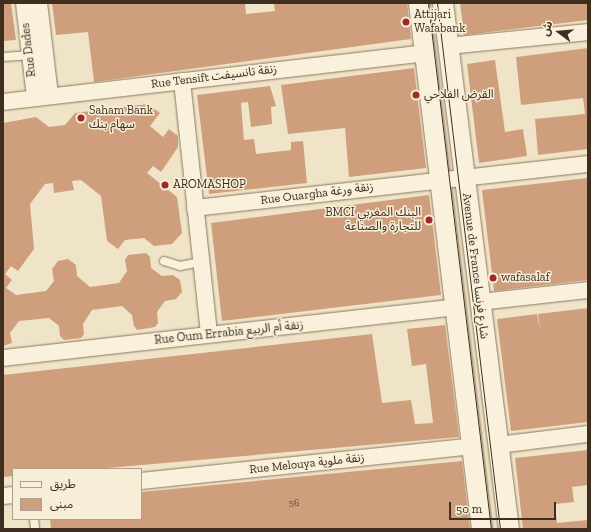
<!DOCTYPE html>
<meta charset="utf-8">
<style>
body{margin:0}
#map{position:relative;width:591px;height:532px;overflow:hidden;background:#f0e4c8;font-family:"Zilla Slab","Noto Sans Arabic",serif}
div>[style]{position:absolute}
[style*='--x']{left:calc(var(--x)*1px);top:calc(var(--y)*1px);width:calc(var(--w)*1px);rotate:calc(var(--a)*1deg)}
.building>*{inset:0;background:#cf9f7d}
.roads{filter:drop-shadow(0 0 1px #8d765c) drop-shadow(0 0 1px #8d765c)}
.service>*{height:8px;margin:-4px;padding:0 4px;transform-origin:4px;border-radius:4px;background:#faf1dc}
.minor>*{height:16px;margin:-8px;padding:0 8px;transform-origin:8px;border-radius:8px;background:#faf1dc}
.tertiary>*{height:20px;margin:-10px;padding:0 10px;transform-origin:10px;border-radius:10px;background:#faf1dc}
.tram>*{height:1px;margin:-0.5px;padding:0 0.5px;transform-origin:0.5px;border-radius:0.5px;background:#3d2e20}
.dots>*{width:11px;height:11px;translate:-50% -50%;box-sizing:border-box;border:2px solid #f7eed8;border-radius:50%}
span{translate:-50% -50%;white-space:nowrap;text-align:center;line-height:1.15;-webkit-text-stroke:3px #f7eed8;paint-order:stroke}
.number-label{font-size:10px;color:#624a37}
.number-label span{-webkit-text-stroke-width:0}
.poi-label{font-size:12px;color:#3d2e20}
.left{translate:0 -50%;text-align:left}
.right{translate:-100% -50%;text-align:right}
.street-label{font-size:12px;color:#3d2e20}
.frame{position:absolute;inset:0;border:4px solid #3d2e20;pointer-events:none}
.legend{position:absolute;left:12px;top:468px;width:130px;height:52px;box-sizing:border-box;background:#f7eed8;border:1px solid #ada18e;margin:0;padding:5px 7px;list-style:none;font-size:12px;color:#3d2e20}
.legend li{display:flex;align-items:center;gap:8px;height:20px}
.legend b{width:20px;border:1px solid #ada18e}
.north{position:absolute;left:539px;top:12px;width:40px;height:40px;-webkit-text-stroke:3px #f7eed8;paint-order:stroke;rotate:286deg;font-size:11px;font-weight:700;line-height:16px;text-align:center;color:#3d2e20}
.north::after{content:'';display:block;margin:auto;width:14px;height:18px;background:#3d2e20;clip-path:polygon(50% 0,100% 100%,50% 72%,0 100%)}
.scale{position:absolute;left:449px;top:502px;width:107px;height:18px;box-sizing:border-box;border:2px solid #3d2e20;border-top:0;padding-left:5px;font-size:12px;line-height:14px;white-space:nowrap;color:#3d2e20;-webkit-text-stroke:3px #f7eed8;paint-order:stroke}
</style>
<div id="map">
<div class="building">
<i style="clip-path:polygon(3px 3px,11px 3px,16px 40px,3px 41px)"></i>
<i style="clip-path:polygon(52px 3px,245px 3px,246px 14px,275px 11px,274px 3px,407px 3px,411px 39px,94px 82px,88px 32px,56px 35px)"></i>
<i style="clip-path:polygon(460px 3px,588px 3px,588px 20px,464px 35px)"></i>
<i style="clip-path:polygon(588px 48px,588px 149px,538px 155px,535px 119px,585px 114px,583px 98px,521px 105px,516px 57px)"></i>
<i style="clip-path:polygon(495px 60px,505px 132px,523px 129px,527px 156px,479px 163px,467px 64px)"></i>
<i style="clip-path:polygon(414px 68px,426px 168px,349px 177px,345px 128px,288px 134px,281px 85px)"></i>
<i style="clip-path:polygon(270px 86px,276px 106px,271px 107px,272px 124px,251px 127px,248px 102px,241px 103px,244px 140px,254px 139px,256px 154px,291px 150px,291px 142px,303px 141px,307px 183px,209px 194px,197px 95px)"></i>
<i style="clip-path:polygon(148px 104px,160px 113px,150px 126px,163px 137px,169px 129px,178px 136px,178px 147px,161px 172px,153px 166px,147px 173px,177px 197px,182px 233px,172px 244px,154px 246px,144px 238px,125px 240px,118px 249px,107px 241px,101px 196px,81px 180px,72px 181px,74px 190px,54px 193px,53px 183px,45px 184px,30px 204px,34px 249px,18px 271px,11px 266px,5px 274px,12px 280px,6px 288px,16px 295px,46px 291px,54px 281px,52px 269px,58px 261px,68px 259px,76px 265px,77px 276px,90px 287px,119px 283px,127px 271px,125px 260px,128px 255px,146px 253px,150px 257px,151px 268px,162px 276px,173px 275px,180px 280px,182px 292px,176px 299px,165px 301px,157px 312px,158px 323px,155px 327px,137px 330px,134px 326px,132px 315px,122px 306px,92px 310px,83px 324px,84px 334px,81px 338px,64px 340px,60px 336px,59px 326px,49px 318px,19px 321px,10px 333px,12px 343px,3px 346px,3px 123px,36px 117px,49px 127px,65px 125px,75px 113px)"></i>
<i style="clip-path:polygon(588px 178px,588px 280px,494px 291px,482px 190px)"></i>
<i style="clip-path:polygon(429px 195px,441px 295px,222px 321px,211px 223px)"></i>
<i style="clip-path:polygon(588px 308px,588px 422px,511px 431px,497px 319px,537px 314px,540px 330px,538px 314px)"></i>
<i style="clip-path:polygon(445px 325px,459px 437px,96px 469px,13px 469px,13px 476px,3px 477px,3px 375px,372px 334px,382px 403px,411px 400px,415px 424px,433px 423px,426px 364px,412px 366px,407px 329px)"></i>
<i style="clip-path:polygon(588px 450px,588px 485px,572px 487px,574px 502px,555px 504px,557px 523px,588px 520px,588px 529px,523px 529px,515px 458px)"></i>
<i style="clip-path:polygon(462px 461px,470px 529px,51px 529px,50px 519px,141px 519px,141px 492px)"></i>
</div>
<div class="roads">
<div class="service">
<i style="--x:3;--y:57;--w:26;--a:-4"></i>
<i style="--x:164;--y:261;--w:17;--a:17"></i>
<i style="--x:180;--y:266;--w:21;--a:-11"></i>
<i style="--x:34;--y:519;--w:10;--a:84"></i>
</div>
<div class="minor">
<i style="--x:24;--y:3;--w:95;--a:83.3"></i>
<i style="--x:39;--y:3;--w:93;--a:83.2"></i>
<i style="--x:448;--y:46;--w:141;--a:-5.7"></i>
<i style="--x:182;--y:81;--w:255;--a:83.9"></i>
<i style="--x:3;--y:102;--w:425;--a:-6.6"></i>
<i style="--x:195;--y:208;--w:395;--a:-6.4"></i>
<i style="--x:480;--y:302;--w:109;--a:-6.3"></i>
<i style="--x:3;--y:358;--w:455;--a:-6.4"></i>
<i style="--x:498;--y:445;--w:91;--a:-7"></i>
<i style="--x:141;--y:481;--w:334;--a:-6"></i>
<i style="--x:3;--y:496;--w:10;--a:-6"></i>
</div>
<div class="tertiary">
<i style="--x:419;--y:3;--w:530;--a:83.17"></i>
<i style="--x:443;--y:3;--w:530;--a:82.85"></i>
</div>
</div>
<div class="tram">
<i style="--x:428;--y:3;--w:530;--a:83.17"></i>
<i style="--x:437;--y:3;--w:530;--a:83.17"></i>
</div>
<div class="dots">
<i style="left:406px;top:22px;background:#9e2a2b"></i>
<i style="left:416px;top:95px;background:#9e2a2b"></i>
<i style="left:81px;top:118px;background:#9e2a2b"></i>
<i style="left:165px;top:185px;background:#9e2a2b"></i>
<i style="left:429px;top:220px;background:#9e2a2b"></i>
<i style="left:493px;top:278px;background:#9e2a2b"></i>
</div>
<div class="number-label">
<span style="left:294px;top:504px">56</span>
</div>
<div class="poi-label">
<span class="left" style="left:414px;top:22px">Attijari<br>Wafabank</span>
<span class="left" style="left:424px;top:95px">القرض الفلاحي</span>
<span class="left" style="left:89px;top:118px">Saham Bank<br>سهام بنك</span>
<span class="left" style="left:173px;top:185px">AROMASHOP</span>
<span class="right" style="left:421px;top:220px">BMCI البنك المغربي<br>للتجارة والصناعة</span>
<span class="left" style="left:501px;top:278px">wafasalaf</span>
</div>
<div class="street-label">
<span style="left:29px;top:50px;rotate:-97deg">Rue Dades</span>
<span style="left:214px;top:77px;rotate:-7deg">Rue Tensift زنقة تانسيفت</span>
<span style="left:317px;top:194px;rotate:-7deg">Rue Ouargha زنقة ورغة</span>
<span style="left:475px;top:266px;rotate:83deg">Avenue de France شارع فرنسا</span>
<span style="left:229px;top:333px;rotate:-6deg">Rue Oum Errabia زنقة أم الربيع</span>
<span style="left:307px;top:464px;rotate:-6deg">Rue Melouya زنقة ملوية</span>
</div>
<div class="frame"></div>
<ul class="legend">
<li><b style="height:5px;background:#faf1dc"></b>طريق</li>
<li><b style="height:11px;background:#cf9f7d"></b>مبنى</li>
</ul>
<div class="north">ش</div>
<div class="scale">50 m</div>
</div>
